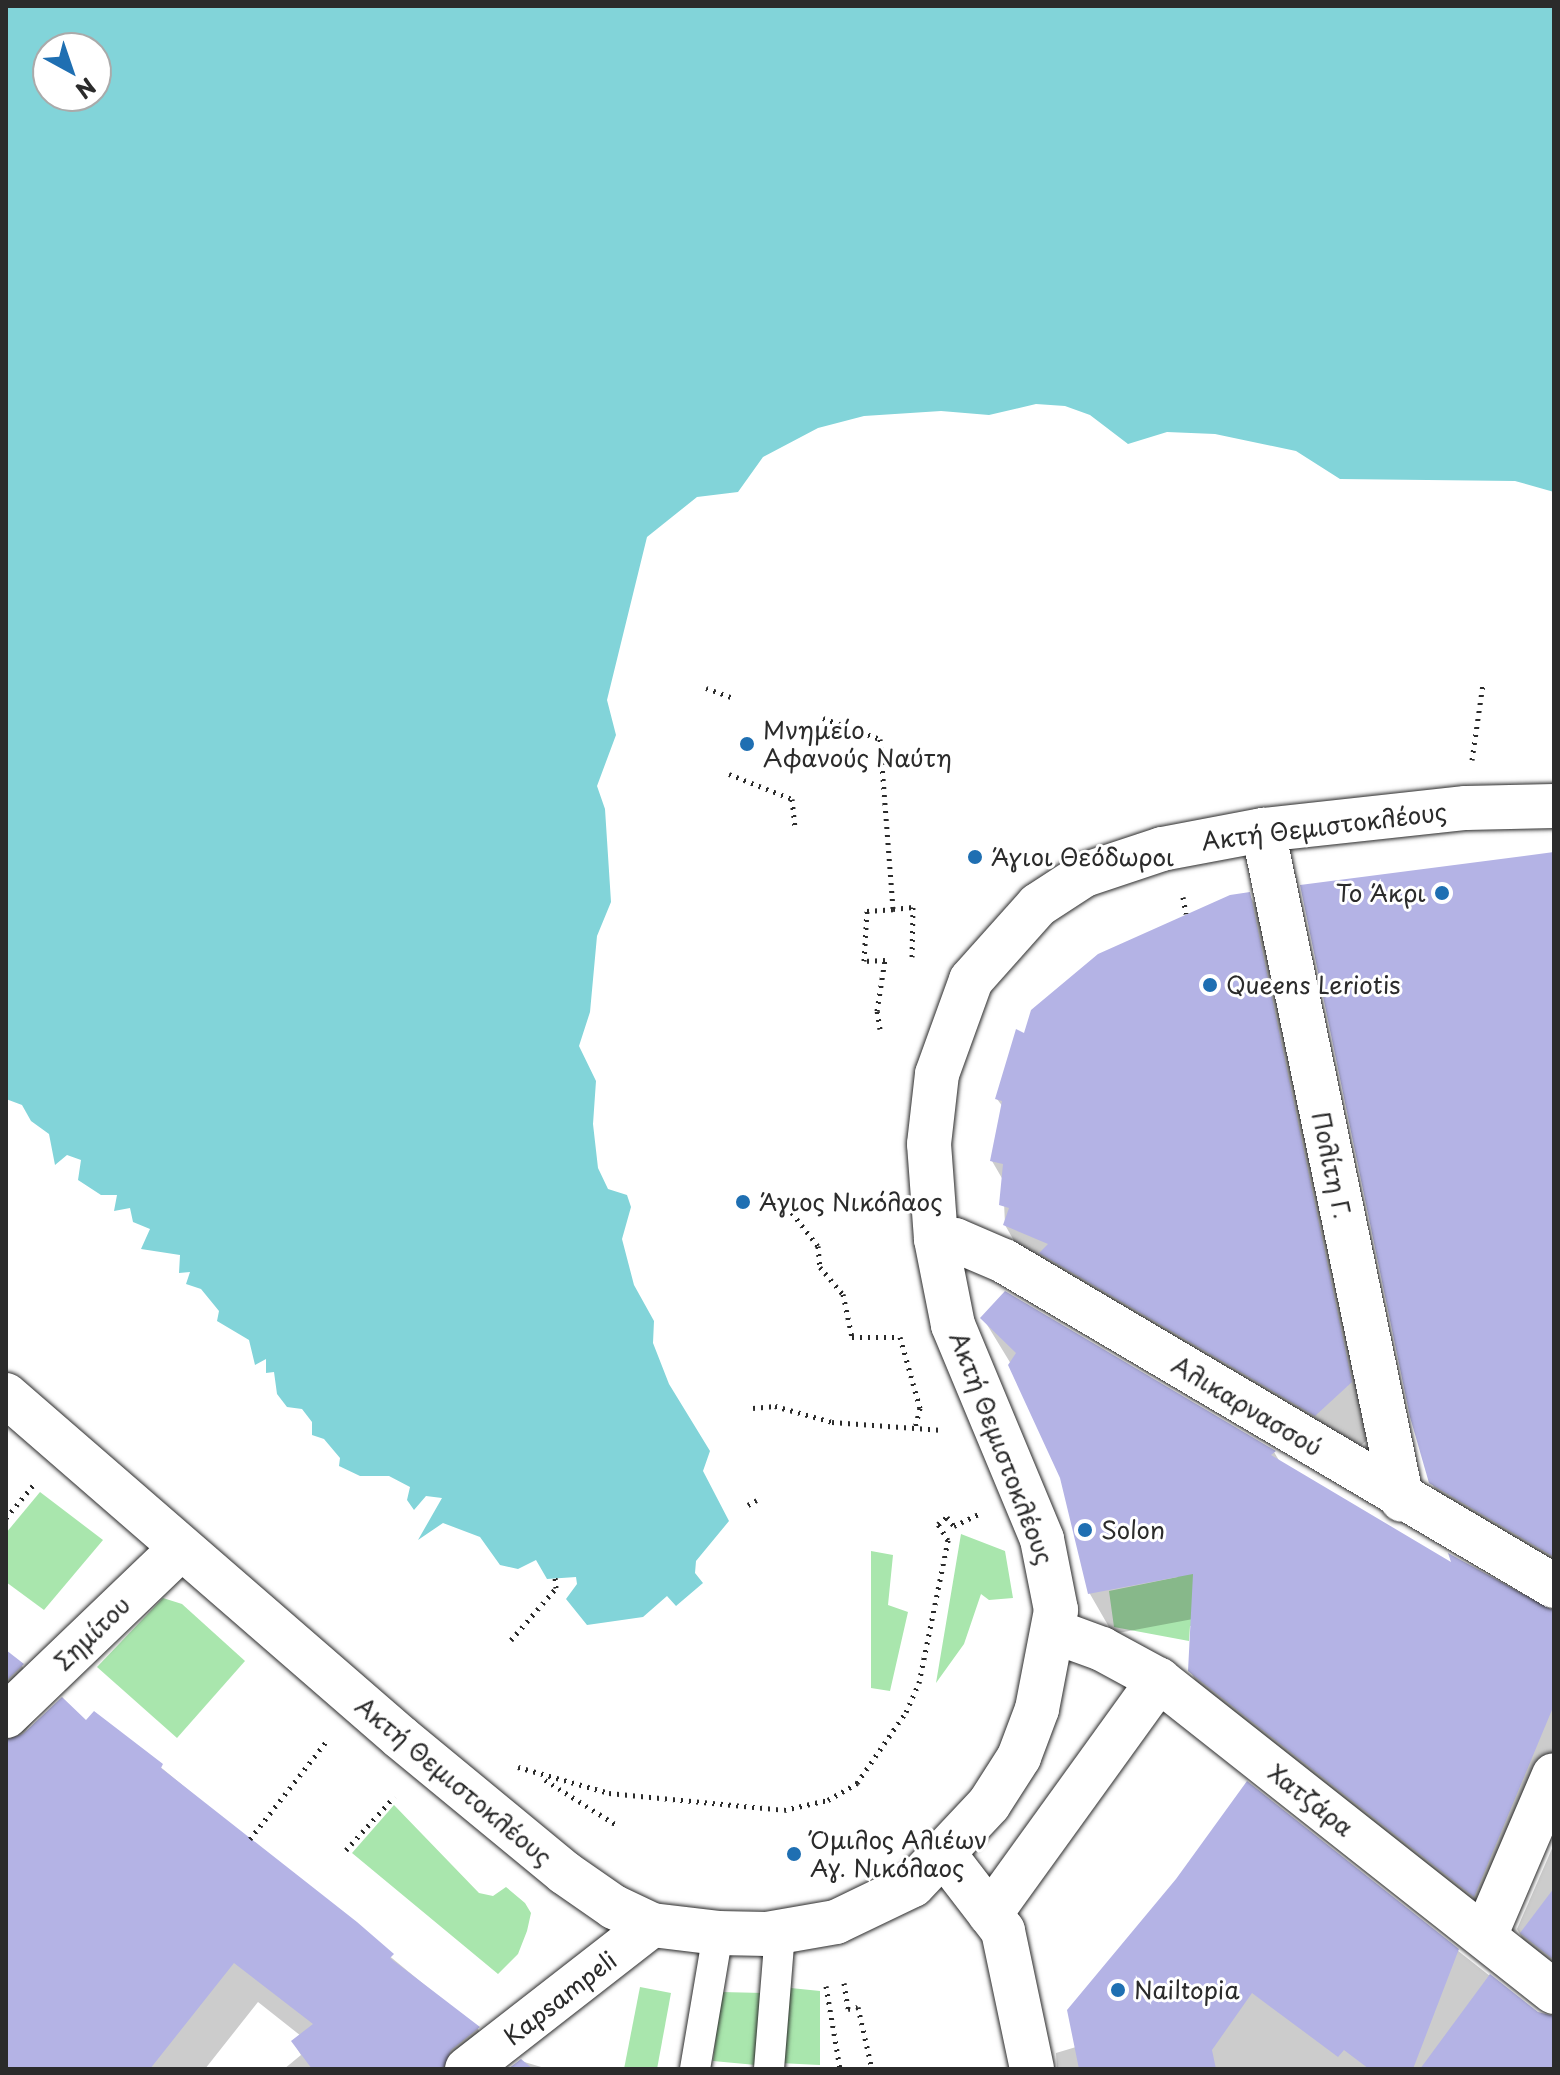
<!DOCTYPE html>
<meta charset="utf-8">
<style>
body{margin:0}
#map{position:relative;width:1560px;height:2075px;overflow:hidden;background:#fff;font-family:"Playpen Sans",sans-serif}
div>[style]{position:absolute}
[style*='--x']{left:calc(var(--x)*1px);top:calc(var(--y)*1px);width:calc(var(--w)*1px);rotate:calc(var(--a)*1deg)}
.green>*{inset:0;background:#a9e6ad}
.water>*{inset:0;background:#82d4d9}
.shadow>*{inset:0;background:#0003}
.building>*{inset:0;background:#b4b3e5}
.path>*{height:5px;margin-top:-2.5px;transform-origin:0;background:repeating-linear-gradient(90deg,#2b2b2b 0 2px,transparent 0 8px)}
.roads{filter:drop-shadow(0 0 2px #2b2b2b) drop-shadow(0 0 2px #2b2b2b)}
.lane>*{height:30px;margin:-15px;padding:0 15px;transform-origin:15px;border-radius:15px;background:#fff}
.street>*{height:44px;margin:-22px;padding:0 22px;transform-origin:22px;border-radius:22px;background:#fff}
.secondary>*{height:44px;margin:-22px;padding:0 22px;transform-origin:22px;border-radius:22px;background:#fff}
.dots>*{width:22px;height:22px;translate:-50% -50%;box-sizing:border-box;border:4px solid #fff;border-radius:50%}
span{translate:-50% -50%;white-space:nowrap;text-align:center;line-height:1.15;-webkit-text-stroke:6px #fff;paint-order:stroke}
.poi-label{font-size:24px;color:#2b2b2b}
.left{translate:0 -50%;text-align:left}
.right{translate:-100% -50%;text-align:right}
.street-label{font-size:24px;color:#2b2b2b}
.frame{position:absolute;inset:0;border:8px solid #2b2b2b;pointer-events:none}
.north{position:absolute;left:32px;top:32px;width:80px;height:80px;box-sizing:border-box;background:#fff;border:2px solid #aaa;border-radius:50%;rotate:140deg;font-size:22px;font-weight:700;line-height:32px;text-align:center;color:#2b2b2b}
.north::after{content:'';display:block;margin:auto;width:28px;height:36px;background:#1f6fb2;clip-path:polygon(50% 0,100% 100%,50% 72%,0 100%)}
</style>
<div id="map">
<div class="green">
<i style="clip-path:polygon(1162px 1491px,1235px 1627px,1190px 1626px,1189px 1641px,1114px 1627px,1109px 1591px,1178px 1577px)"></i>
<i style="clip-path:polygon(40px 1492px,103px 1540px,44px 1610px,6px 1582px,6px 1533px)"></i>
<i style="clip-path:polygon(961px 1534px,1005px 1551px,1013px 1598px,989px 1600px,981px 1594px,964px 1644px,936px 1683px)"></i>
<i style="clip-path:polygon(871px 1551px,893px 1555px,888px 1605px,908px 1612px,890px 1691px,871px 1688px)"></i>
<i style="clip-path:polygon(163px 1598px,182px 1604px,245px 1661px,177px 1738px,97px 1667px)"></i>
<i style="clip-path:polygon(394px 1805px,479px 1893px,493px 1896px,506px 1887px,525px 1903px,531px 1913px,527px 1931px,518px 1954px,498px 1974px,352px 1853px)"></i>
<i style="clip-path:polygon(640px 1987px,671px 1993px,657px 2069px,624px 2069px)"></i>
<i style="clip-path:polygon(781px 1987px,820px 1991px,820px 2065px,779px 2063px)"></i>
<i style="clip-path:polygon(721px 1992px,770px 1993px,766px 2066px,713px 2061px)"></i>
</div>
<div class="water">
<i style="clip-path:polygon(evenodd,6px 6px,1554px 6px,1554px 492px,1515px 481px,1340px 479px,1296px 451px,1215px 434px,1167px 432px,1128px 444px,1090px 415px,1065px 406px,1036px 404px,989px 415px,941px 411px,864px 416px,818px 428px,763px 457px,738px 492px,697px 497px,647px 537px,607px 700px,616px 735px,597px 786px,605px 809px,611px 902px,597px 936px,590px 1012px,579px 1046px,596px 1081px,593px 1124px,598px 1168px,608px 1189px,627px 1195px,631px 1207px,622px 1239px,634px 1285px,654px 1321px,653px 1343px,669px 1384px,710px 1451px,703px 1471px,729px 1521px,696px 1561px,695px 1573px,703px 1583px,676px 1606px,667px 1596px,643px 1617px,587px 1625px,566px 1599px,577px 1584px,576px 1577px,547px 1579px,536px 1560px,518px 1569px,500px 1565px,480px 1537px,443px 1523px,418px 1540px,442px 1498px,426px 1496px,414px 1510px,407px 1500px,410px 1487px,389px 1476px,360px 1476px,339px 1466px,340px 1458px,324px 1439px,312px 1435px,312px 1422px,302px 1409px,287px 1407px,277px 1394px,274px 1372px,266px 1373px,266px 1359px,255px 1365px,249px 1340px,217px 1321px,219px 1311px,201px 1289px,186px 1284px,190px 1272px,179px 1273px,180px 1255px,141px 1249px,150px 1229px,133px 1222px,130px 1208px,114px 1211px,117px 1195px,101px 1195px,78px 1180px,81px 1160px,67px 1155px,55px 1165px,49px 1134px,31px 1121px,22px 1105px,6px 1099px,6px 6px,48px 48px,96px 48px,96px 96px,48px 96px,48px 48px)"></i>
</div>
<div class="shadow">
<i style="clip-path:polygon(1554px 854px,1554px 1582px,1454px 1523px,1431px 1482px)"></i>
<i style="clip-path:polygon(1249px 894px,1277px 941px,1378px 1430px,1343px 1462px,1032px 1272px,1005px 1225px,1003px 1180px,992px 1161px,1003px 1107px,997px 1099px,1025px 1036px)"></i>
<i style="clip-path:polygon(983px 1318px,1274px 1452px,1280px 1462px,1454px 1566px,1541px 1610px,1554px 1609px,1554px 1805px,1498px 1936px,1214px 1712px,1190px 1671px,1193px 1619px,1113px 1634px,1090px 1594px,1062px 1478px,1011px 1364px)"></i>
<i style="clip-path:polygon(6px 1652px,22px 1666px,45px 1706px,25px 1732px,62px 1699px,86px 1723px,95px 1713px,478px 2029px,501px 2069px,284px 2069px,301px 2055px,293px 2042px,301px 2036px,258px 2002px,205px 2069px,6px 2069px)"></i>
<i style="clip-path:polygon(1247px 1784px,1538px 2014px,1554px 2016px,1554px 2069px,1057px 2069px,1056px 2053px,1076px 2047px,1177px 1880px)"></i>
<i style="clip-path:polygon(1554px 1844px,1554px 1981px,1541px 1970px,1517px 1929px)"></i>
<i style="clip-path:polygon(521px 2061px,548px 2069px,511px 2069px)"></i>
</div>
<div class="building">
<i style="clip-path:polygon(1554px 852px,1554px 1557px,1429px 1483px,1410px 1417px,1300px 885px)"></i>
<i style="clip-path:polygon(1250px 892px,1352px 1382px,1315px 1416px,1039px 1253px,1048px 1244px,1003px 1225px,1009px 1208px,999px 1205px,1003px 1164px,990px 1161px,1002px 1101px,995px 1099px,1016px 1029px,1024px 1033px,1031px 1010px,1098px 954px,1230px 895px)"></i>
<i style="clip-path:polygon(1005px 1291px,1276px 1451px,1271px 1455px,1451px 1562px,1448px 1553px,1554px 1611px,1554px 1705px,1474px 1897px,1188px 1671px,1193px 1574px,1088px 1594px,1060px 1478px,1008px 1365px,1016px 1353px,980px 1318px)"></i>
<i style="clip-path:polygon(6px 1650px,24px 1664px,6px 1681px)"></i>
<i style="clip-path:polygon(62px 1697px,86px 1720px,94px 1711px,163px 1764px,161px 1768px,357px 1922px,394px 1954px,390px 1958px,480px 2027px,451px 2050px,443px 2069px,312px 2069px,291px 2041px,313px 2024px,234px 1963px,150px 2069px,6px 2069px,6px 1740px,23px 1734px)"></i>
<i style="clip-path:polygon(1247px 1781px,1459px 1949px,1413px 2069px,1369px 2069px,1344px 2050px,1338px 2057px,1252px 1993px,1212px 2050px,1216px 2069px,1079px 2069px,1067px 2010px,1176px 1879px)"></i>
<i style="clip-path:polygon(1554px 1888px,1554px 1960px,1520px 1933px)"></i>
<i style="clip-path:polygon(1490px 1974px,1538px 2012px,1554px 2016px,1554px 2069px,1420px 2069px)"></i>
<i style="clip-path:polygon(521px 2059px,533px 2069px,508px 2069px)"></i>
</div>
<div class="path">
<i style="--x:706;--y:688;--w:27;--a:20"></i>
<i style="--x:823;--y:718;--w:61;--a:20.2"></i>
<i style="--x:880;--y:739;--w:170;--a:85.6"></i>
<i style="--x:893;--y:909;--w:20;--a:-6"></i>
<i style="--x:913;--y:907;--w:50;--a:91.1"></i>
<i style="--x:1472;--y:760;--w:77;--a:-81.8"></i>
<i style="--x:729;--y:774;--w:68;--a:21.6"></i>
<i style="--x:792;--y:799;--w:29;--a:84"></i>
<i style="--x:1183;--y:897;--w:17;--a:80"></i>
<i style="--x:880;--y:1029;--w:18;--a:-99"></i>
<i style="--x:877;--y:1011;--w:52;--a:-81.1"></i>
<i style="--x:885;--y:960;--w:21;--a:177"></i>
<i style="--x:864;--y:961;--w:50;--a:-86.6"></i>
<i style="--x:867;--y:911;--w:26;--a:-4"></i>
<i style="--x:782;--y:1200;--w:58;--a:52"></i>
<i style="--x:818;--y:1246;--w:21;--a:85"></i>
<i style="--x:820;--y:1267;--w:35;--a:50"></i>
<i style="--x:843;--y:1294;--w:44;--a:78.2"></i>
<i style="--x:852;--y:1337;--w:48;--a:0"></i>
<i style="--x:900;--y:1337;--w:74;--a:74.3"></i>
<i style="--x:920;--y:1408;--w:21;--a:104"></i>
<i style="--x:753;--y:1408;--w:22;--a:-5"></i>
<i style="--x:775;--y:1406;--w:59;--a:15.7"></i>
<i style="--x:832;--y:1422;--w:111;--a:4.1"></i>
<i style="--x:748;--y:1505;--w:10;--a:-29"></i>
<i style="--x:6;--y:1518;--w:45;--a:-50.4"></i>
<i style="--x:511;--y:1640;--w:69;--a:-49.1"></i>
<i style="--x:556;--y:1588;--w:11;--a:-95"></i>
<i style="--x:518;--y:1767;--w:95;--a:15.9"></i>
<i style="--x:609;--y:1793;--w:176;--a:5.5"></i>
<i style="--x:784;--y:1810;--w:45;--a:-12.8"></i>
<i style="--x:828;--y:1800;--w:34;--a:-30"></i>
<i style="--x:857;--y:1783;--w:86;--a:-55.4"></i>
<i style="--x:906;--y:1712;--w:32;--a:-66"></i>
<i style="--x:919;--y:1683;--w:146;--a:-78.5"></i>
<i style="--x:948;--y:1540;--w:19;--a:-122"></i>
<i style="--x:938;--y:1524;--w:11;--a:-38"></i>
<i style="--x:947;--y:1517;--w:11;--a:52"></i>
<i style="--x:954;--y:1526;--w:28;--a:-26"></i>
<i style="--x:545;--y:1780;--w:83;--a:32.2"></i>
<i style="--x:250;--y:1839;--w:127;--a:-52"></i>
<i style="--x:346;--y:1850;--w:72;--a:-47.8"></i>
<i style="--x:844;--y:1983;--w:26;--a:81"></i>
<i style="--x:848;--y:2009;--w:10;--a:-11"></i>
<i style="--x:858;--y:2007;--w:64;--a:77.3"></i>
<i style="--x:826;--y:1986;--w:84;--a:80.4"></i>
</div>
<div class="roads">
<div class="lane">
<i style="--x:695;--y:2069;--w:138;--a:-80.4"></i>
<i style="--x:769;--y:2069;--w:137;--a:-85.4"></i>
</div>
<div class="street">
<i style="--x:1263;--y:830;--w:684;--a:78.28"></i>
<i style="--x:936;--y:1239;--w:19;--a:3"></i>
<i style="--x:955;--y:1240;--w:53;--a:23.2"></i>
<i style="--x:1004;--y:1261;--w:639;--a:30.58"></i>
<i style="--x:1053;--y:1631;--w:52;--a:20.2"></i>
<i style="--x:1102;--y:1649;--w:65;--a:28.5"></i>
<i style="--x:1159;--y:1680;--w:503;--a:38.3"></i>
<i style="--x:6;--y:1716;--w:240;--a:-43.8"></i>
<i style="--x:944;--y:1854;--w:97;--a:52.5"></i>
<i style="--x:1003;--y:1931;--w:141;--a:78.1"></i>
<i style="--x:990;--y:1914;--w:289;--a:-54.2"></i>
<i style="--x:1485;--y:1936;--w:175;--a:-66.8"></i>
<i style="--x:467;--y:2069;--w:234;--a:-37.9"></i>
</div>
<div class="secondary">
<i style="--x:6;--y:1395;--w:522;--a:40.96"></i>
<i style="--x:400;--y:1737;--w:214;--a:39.5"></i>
<i style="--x:565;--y:1873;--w:60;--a:34.8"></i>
<i style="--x:614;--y:1907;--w:42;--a:25.3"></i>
<i style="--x:652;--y:1925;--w:66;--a:6.9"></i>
<i style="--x:718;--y:1933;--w:49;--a:1.2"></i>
<i style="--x:767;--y:1934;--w:70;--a:-9.9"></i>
<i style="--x:836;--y:1922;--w:85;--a:-25.7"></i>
<i style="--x:913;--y:1885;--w:111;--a:-46.8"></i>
<i style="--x:989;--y:1804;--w:56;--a:-57.4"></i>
<i style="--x:1019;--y:1757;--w:51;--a:-69.4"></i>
<i style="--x:1037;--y:1709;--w:101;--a:-79.1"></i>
<i style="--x:1056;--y:1610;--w:72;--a:-101.2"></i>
<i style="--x:1042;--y:1539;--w:232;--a:-112.6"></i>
<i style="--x:953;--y:1325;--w:88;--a:-101.2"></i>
<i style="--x:936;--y:1239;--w:95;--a:-94.2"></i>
<i style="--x:929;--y:1144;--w:70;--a:-83.5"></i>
<i style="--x:937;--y:1074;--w:100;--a:-70.1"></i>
<i style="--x:971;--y:980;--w:101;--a:-48.2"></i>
<i style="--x:1038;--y:905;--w:55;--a:-33.1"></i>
<i style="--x:1084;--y:875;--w:82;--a:-18.4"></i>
<i style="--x:1162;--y:849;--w:103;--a:-10.7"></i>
<i style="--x:1263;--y:830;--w:204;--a:-6.2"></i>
<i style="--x:1466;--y:808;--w:88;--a:-1.3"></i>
</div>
</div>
<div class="dots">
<i style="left:747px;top:744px;background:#1f6fb2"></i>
<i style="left:975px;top:857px;background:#1f6fb2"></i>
<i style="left:1442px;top:893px;background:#1f6fb2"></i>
<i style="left:1210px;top:985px;background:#1f6fb2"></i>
<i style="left:743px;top:1202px;background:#1f6fb2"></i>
<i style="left:1085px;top:1530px;background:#1f6fb2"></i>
<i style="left:794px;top:1854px;background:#1f6fb2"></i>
<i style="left:1118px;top:1990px;background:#1f6fb2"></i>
</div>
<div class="poi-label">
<span class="left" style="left:763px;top:744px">Μνημείο<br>Αφανούς Ναύτη</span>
<span class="left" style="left:991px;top:857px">Άγιοι Θεόδωροι</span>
<span class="right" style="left:1426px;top:893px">Το Άκρι</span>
<span class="left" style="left:1226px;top:985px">Queens Leriotis</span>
<span class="left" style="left:759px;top:1202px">Άγιος Νικόλαος</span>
<span class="left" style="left:1101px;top:1530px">Solon</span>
<span class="left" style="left:810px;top:1854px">Όμιλος Αλιέων<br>Αγ. Νικόλαος</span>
<span class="left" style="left:1134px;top:1990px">Nailtopia</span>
</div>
<div class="street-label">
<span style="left:1324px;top:826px;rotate:-7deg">Ακτή Θεμιστοκλέους</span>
<span style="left:1332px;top:1165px;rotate:78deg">Πολίτη Γ.</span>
<span style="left:1247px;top:1406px;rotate:31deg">Αλικαρνασσού</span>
<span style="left:1002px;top:1448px;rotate:69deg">Ακτή Θεμιστοκλέους</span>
<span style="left:92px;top:1633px;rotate:-44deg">Σημίτου</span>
<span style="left:454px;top:1781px;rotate:40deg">Ακτή Θεμιστοκλέους</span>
<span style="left:1311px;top:1800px;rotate:38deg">Χατζάρα</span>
<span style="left:560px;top:1998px;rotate:-38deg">Kapsampeli</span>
</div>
<div class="frame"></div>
<div class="north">N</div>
</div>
